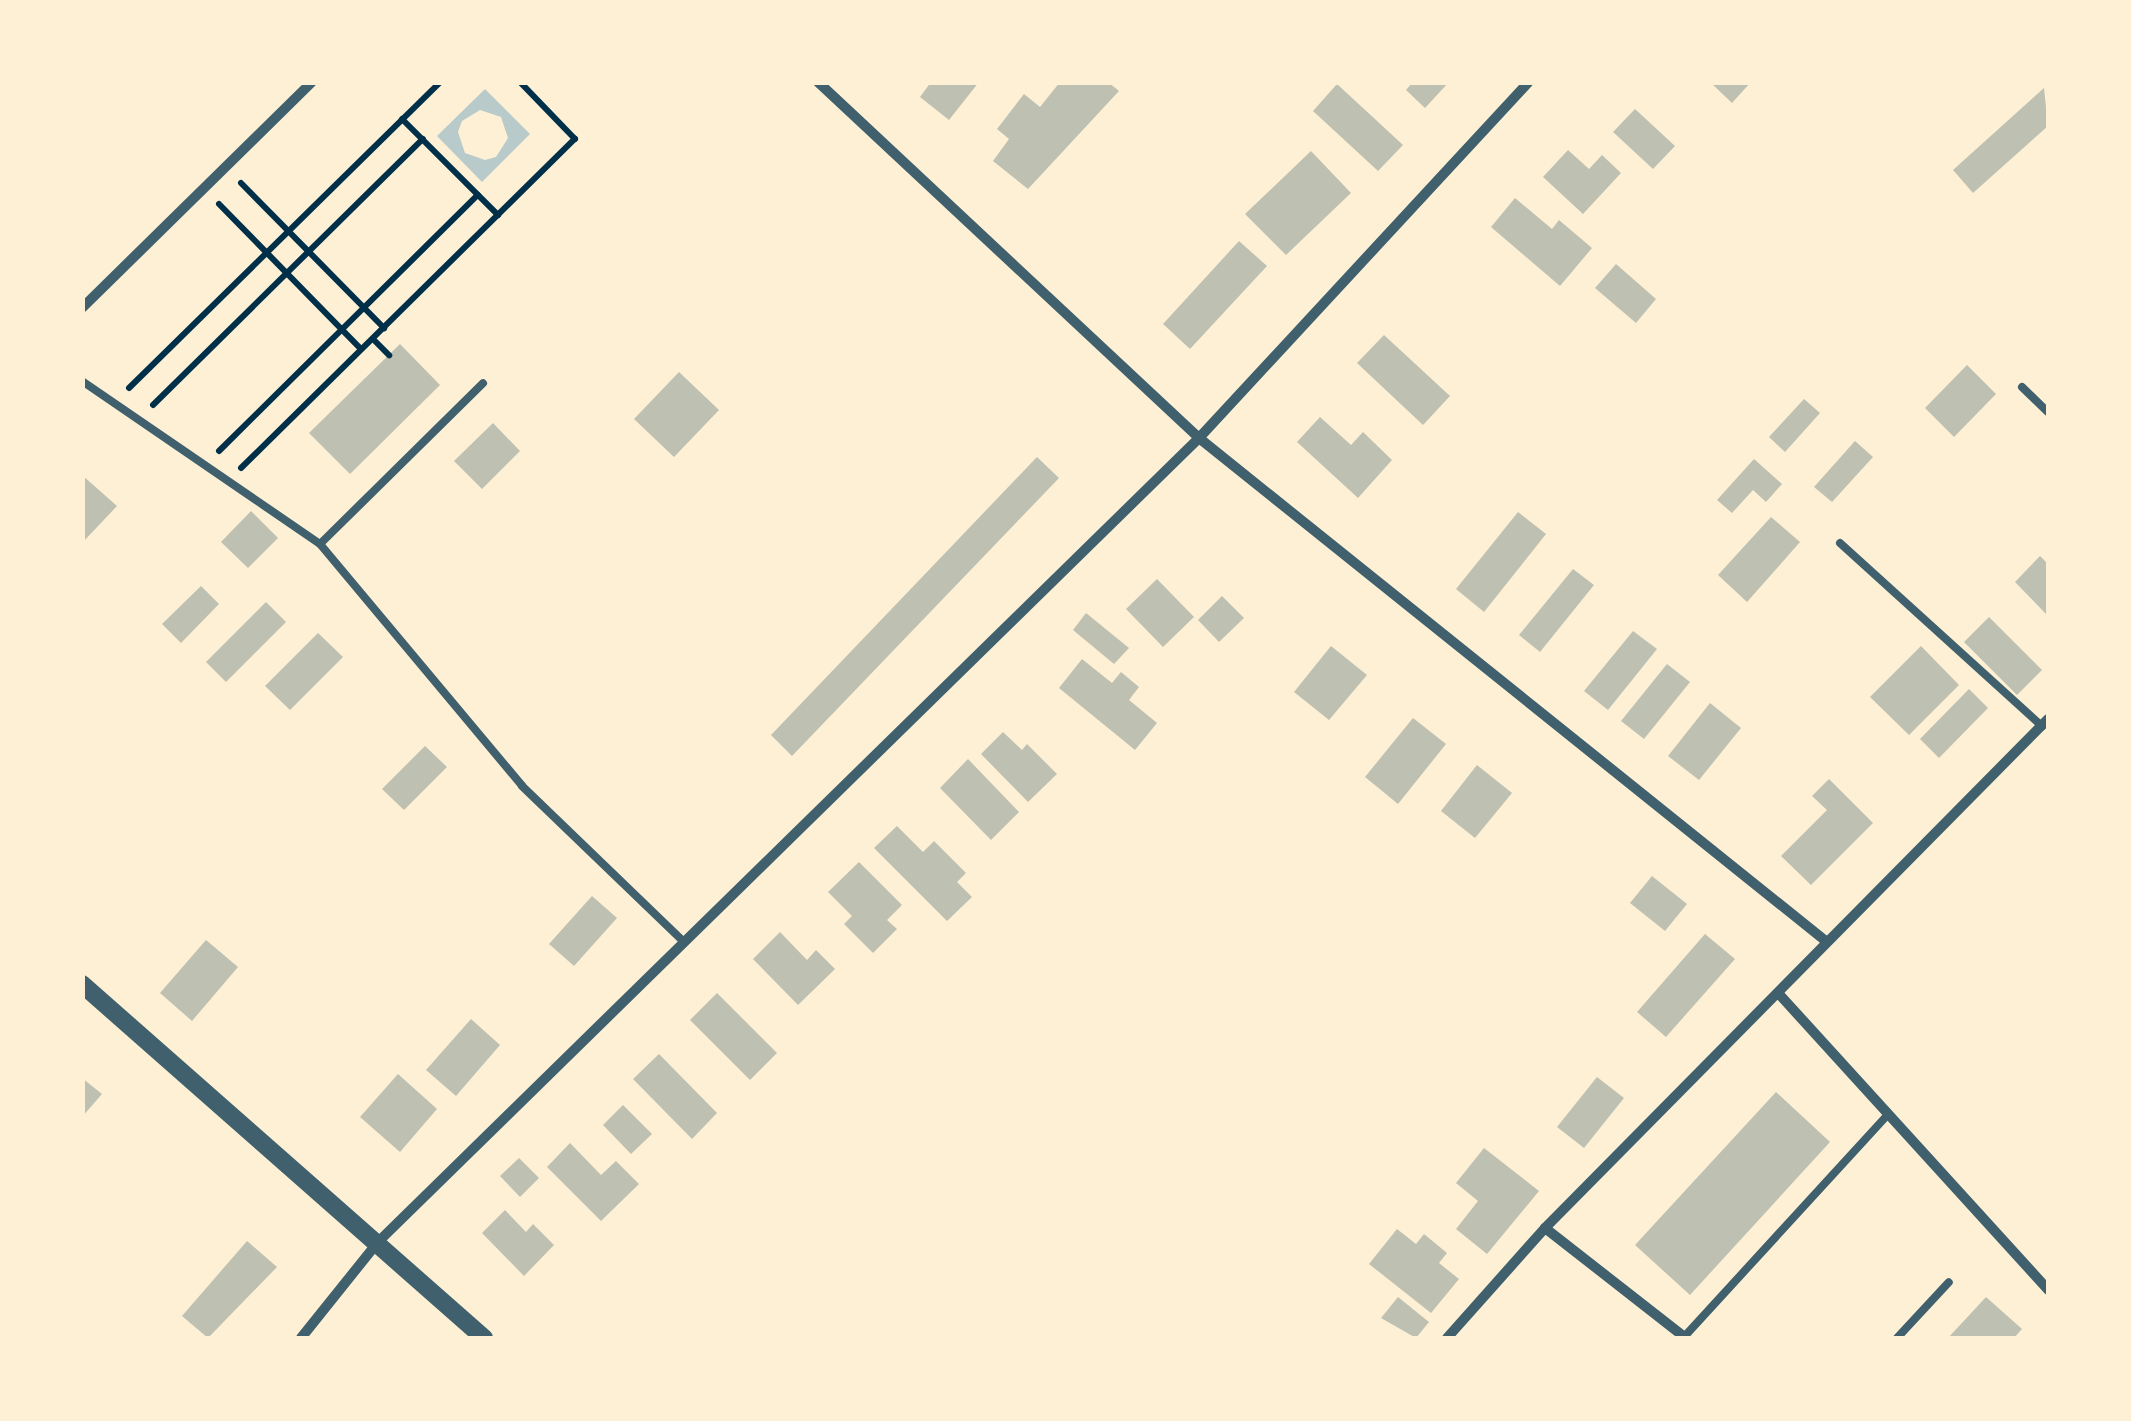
<!DOCTYPE html>
<style>
body{margin:0}
#map{position:relative;width:2131px;height:1421px;overflow:hidden;background:#fdf0d5;font-family:"Noto Serif",serif}
div>[style]{position:absolute}
[style*='--x']{left:calc(var(--x)*1px);top:calc(var(--y)*1px);width:calc(var(--w)*1px);rotate:calc(var(--a)*1deg)}
.green>*{inset:0;background:#b9caca}
.building>*{inset:0;background:#bec0b2}
.path>*{height:6px;margin:-3px;padding:0 3px;transform-origin:3px;border-radius:3px;background:#003049}
.service>*{height:8px;margin:-4px;padding:0 4px;transform-origin:4px;border-radius:4px;background:#3f606c}
.minor>*{height:10px;margin:-5px;padding:0 5px;transform-origin:5px;border-radius:5px;background:#3f606c}
.tertiary>*{height:18px;margin:-9px;padding:0 9px;transform-origin:9px;border-radius:9px;background:#3f606c}
span{translate:-50% -50%;white-space:nowrap;text-align:center;line-height:1.15;-webkit-text-stroke:10px #fdf0d5;paint-order:stroke}
.frame{position:absolute;inset:0;border:85px solid #fdf0d5;pointer-events:none}
</style>
<div id="map">
<div class="green">
<i style="clip-path:polygon(evenodd,485px 89px,530px 134px,482px 182px,437px 136px,485px 89px,480px 110px,501px 117px,508px 138px,496px 157px,485px 160px,465px 153px,458px 132px,462px 121px,480px 110px)"></i>
</div>
<div class="building">
<i style="clip-path:polygon(931px 82px,979px 82px,949px 120px,920px 97px)"></i>
<i style="clip-path:polygon(1060px 82px,1108px 82px,1119px 91px,1028px 189px,993px 161px,1009px 139px,997px 129px,1024px 94px,1040px 107px)"></i>
<i style="clip-path:polygon(1413px 82px,1449px 82px,1425px 108px,1406px 90px)"></i>
<i style="clip-path:polygon(1710px 82px,1751px 82px,1732px 103px)"></i>
<i style="clip-path:polygon(1337px 84px,1403px 145px,1378px 171px,1313px 111px)"></i>
<i style="clip-path:polygon(2044px 88px,2048px 126px,1973px 193px,1953px 170px)"></i>
<i style="clip-path:polygon(1635px 109px,1675px 146px,1653px 169px,1613px 132px)"></i>
<i style="clip-path:polygon(1568px 150px,1589px 169px,1602px 155px,1621px 173px,1583px 214px,1543px 177px)"></i>
<i style="clip-path:polygon(1311px 151px,1351px 193px,1286px 255px,1245px 214px)"></i>
<i style="clip-path:polygon(1515px 198px,1552px 229px,1559px 220px,1592px 248px,1560px 286px,1491px 227px)"></i>
<i style="clip-path:polygon(1239px 241px,1267px 266px,1190px 349px,1163px 324px)"></i>
<i style="clip-path:polygon(1616px 264px,1656px 299px,1636px 323px,1595px 288px)"></i>
<i style="clip-path:polygon(1384px 335px,1450px 396px,1423px 425px,1357px 363px)"></i>
<i style="clip-path:polygon(400px 344px,440px 385px,350px 474px,309px 433px)"></i>
<i style="clip-path:polygon(1967px 365px,1996px 394px,1954px 437px,1925px 408px)"></i>
<i style="clip-path:polygon(679px 372px,719px 410px,674px 457px,634px 419px)"></i>
<i style="clip-path:polygon(1804px 399px,1820px 413px,1785px 452px,1769px 437px)"></i>
<i style="clip-path:polygon(1320px 417px,1351px 445px,1363px 432px,1392px 460px,1358px 498px,1297px 442px)"></i>
<i style="clip-path:polygon(493px 423px,520px 451px,482px 489px,454px 461px)"></i>
<i style="clip-path:polygon(1855px 441px,1873px 457px,1832px 502px,1814px 487px)"></i>
<i style="clip-path:polygon(1037px 457px,1059px 478px,792px 756px,771px 735px)"></i>
<i style="clip-path:polygon(1754px 459px,1782px 484px,1766px 502px,1753px 490px,1732px 513px,1717px 500px)"></i>
<i style="clip-path:polygon(82px 475px,117px 506px,82px 543px)"></i>
<i style="clip-path:polygon(251px 511px,278px 538px,248px 568px,221px 542px)"></i>
<i style="clip-path:polygon(1518px 512px,1546px 534px,1484px 612px,1456px 589px)"></i>
<i style="clip-path:polygon(1771px 517px,1800px 542px,1747px 602px,1718px 575px)"></i>
<i style="clip-path:polygon(2040px 556px,2048px 564px,2048px 616px,2015px 582px)"></i>
<i style="clip-path:polygon(1573px 569px,1594px 585px,1540px 652px,1519px 635px)"></i>
<i style="clip-path:polygon(1157px 579px,1194px 617px,1163px 647px,1126px 609px)"></i>
<i style="clip-path:polygon(201px 586px,219px 604px,181px 643px,162px 624px)"></i>
<i style="clip-path:polygon(1222px 596px,1244px 618px,1219px 642px,1198px 620px)"></i>
<i style="clip-path:polygon(266px 602px,286px 622px,226px 682px,206px 662px)"></i>
<i style="clip-path:polygon(1086px 613px,1129px 648px,1114px 664px,1073px 630px)"></i>
<i style="clip-path:polygon(1989px 617px,2042px 670px,2017px 695px,1964px 642px)"></i>
<i style="clip-path:polygon(1633px 631px,1657px 649px,1608px 710px,1584px 691px)"></i>
<i style="clip-path:polygon(318px 633px,343px 657px,290px 710px,265px 686px)"></i>
<i style="clip-path:polygon(1331px 646px,1367px 675px,1329px 720px,1294px 692px)"></i>
<i style="clip-path:polygon(1921px 646px,1959px 685px,1909px 735px,1870px 697px)"></i>
<i style="clip-path:polygon(1082px 659px,1112px 683px,1121px 672px,1139px 687px,1129px 700px,1157px 723px,1135px 750px,1059px 688px)"></i>
<i style="clip-path:polygon(1667px 664px,1690px 682px,1644px 739px,1621px 721px)"></i>
<i style="clip-path:polygon(1969px 689px,1988px 708px,1939px 758px,1920px 739px)"></i>
<i style="clip-path:polygon(1710px 703px,1741px 728px,1699px 780px,1668px 756px)"></i>
<i style="clip-path:polygon(1413px 718px,1446px 744px,1398px 804px,1365px 777px)"></i>
<i style="clip-path:polygon(1003px 732px,1022px 750px,1027px 744px,1057px 774px,1028px 802px,981px 754px)"></i>
<i style="clip-path:polygon(425px 746px,447px 767px,404px 810px,382px 789px)"></i>
<i style="clip-path:polygon(968px 759px,1019px 812px,991px 840px,940px 788px)"></i>
<i style="clip-path:polygon(1477px 765px,1512px 793px,1475px 838px,1441px 811px)"></i>
<i style="clip-path:polygon(1829px 779px,1873px 823px,1811px 885px,1781px 856px,1827px 810px,1812px 796px)"></i>
<i style="clip-path:polygon(897px 826px,923px 852px,934px 841px,966px 873px,957px 882px,972px 897px,947px 921px,874px 848px)"></i>
<i style="clip-path:polygon(859px 862px,902px 905px,887px 920px,897px 929px,873px 953px,844px 924px,852px 916px,828px 892px)"></i>
<i style="clip-path:polygon(1652px 876px,1687px 904px,1665px 931px,1630px 903px)"></i>
<i style="clip-path:polygon(592px 896px,617px 918px,574px 966px,549px 944px)"></i>
<i style="clip-path:polygon(780px 932px,807px 960px,816px 950px,835px 969px,798px 1005px,753px 959px)"></i>
<i style="clip-path:polygon(1705px 934px,1735px 959px,1666px 1037px,1637px 1012px)"></i>
<i style="clip-path:polygon(206px 940px,238px 967px,192px 1021px,160px 993px)"></i>
<i style="clip-path:polygon(717px 993px,777px 1053px,750px 1080px,690px 1020px)"></i>
<i style="clip-path:polygon(471px 1019px,500px 1045px,456px 1096px,426px 1070px)"></i>
<i style="clip-path:polygon(659px 1054px,717px 1113px,692px 1139px,633px 1079px)"></i>
<i style="clip-path:polygon(398px 1074px,437px 1109px,400px 1152px,360px 1117px)"></i>
<i style="clip-path:polygon(1597px 1077px,1624px 1098px,1584px 1148px,1557px 1127px)"></i>
<i style="clip-path:polygon(82px 1078px,102px 1094px,82px 1117px)"></i>
<i style="clip-path:polygon(1776px 1092px,1830px 1142px,1690px 1295px,1635px 1245px)"></i>
<i style="clip-path:polygon(623px 1105px,652px 1134px,631px 1154px,603px 1125px)"></i>
<i style="clip-path:polygon(570px 1143px,601px 1175px,616px 1161px,639px 1184px,601px 1221px,547px 1167px)"></i>
<i style="clip-path:polygon(1484px 1148px,1539px 1191px,1487px 1254px,1456px 1229px,1478px 1201px,1456px 1183px)"></i>
<i style="clip-path:polygon(519px 1158px,539px 1178px,520px 1197px,500px 1176px)"></i>
<i style="clip-path:polygon(505px 1210px,526px 1232px,533px 1224px,554px 1245px,524px 1276px,482px 1233px)"></i>
<i style="clip-path:polygon(1397px 1229px,1416px 1244px,1424px 1234px,1447px 1253px,1439px 1263px,1459px 1279px,1431px 1313px,1369px 1264px)"></i>
<i style="clip-path:polygon(247px 1241px,277px 1267px,208px 1338px,182px 1316px)"></i>
<i style="clip-path:polygon(1398px 1297px,1429px 1322px,1416px 1338px,1381px 1318px)"></i>
<i style="clip-path:polygon(1986px 1297px,2022px 1329px,2014px 1338px,1948px 1338px)"></i>
</div>
<div class="path">
<i style="--x:402;--y:119;--w:136;--a:45"></i>
<i style="--x:241;--y:183;--w:204;--a:45.4"></i>
<i style="--x:219;--y:204;--w:203;--a:45.6"></i>
<i style="--x:373;--y:339;--w:23;--a:45"></i>
<i style="--x:129;--y:388;--w:436;--a:-44.5"></i>
<i style="--x:153;--y:405;--w:379;--a:-44.6"></i>
<i style="--x:219;--y:451;--w:364;--a:-44.7"></i>
<i style="--x:241;--y:468;--w:469;--a:-44.6"></i>
<i style="--x:575;--y:139;--w:79;--a:-134"></i>
</div>
<div class="service">
<i style="--x:82;--y:381;--w:288;--a:34.4"></i>
<i style="--x:320;--y:544;--w:315;--a:50.1"></i>
<i style="--x:522;--y:786;--w:225;--a:43.9"></i>
<i style="--x:2022;--y:387;--w:36;--a:44"></i>
<i style="--x:1840;--y:543;--w:273;--a:42.2"></i>
<i style="--x:320;--y:544;--w:229;--a:-44.6"></i>
<i style="--x:1684;--y:1337;--w:302;--a:-47.5"></i>
<i style="--x:1897;--y:1338;--w:76;--a:-47.1"></i>
</div>
<div class="minor">
<i style="--x:818;--y:82;--w:521;--a:43.06"></i>
<i style="--x:1199;--y:438;--w:805;--a:38.75"></i>
<i style="--x:82;--y:308;--w:322;--a:-44.5"></i>
<i style="--x:1779;--y:994;--w:400;--a:47.7"></i>
<i style="--x:1545;--y:1228;--w:179;--a:38"></i>
<i style="--x:301;--y:1338;--w:123;--a:-51.3"></i>
<i style="--x:378;--y:1242;--w:1149;--a:-44.4"></i>
<i style="--x:1199;--y:438;--w:485;--a:-47.2"></i>
<i style="--x:1447;--y:1338;--w:147;--a:-48.3"></i>
<i style="--x:1545;--y:1228;--w:716;--a:-45.34"></i>
</div>
<div class="tertiary">
<i style="--x:82;--y:984;--w:536;--a:41.37"></i>
</div>
<div class="frame"></div>
</div>
